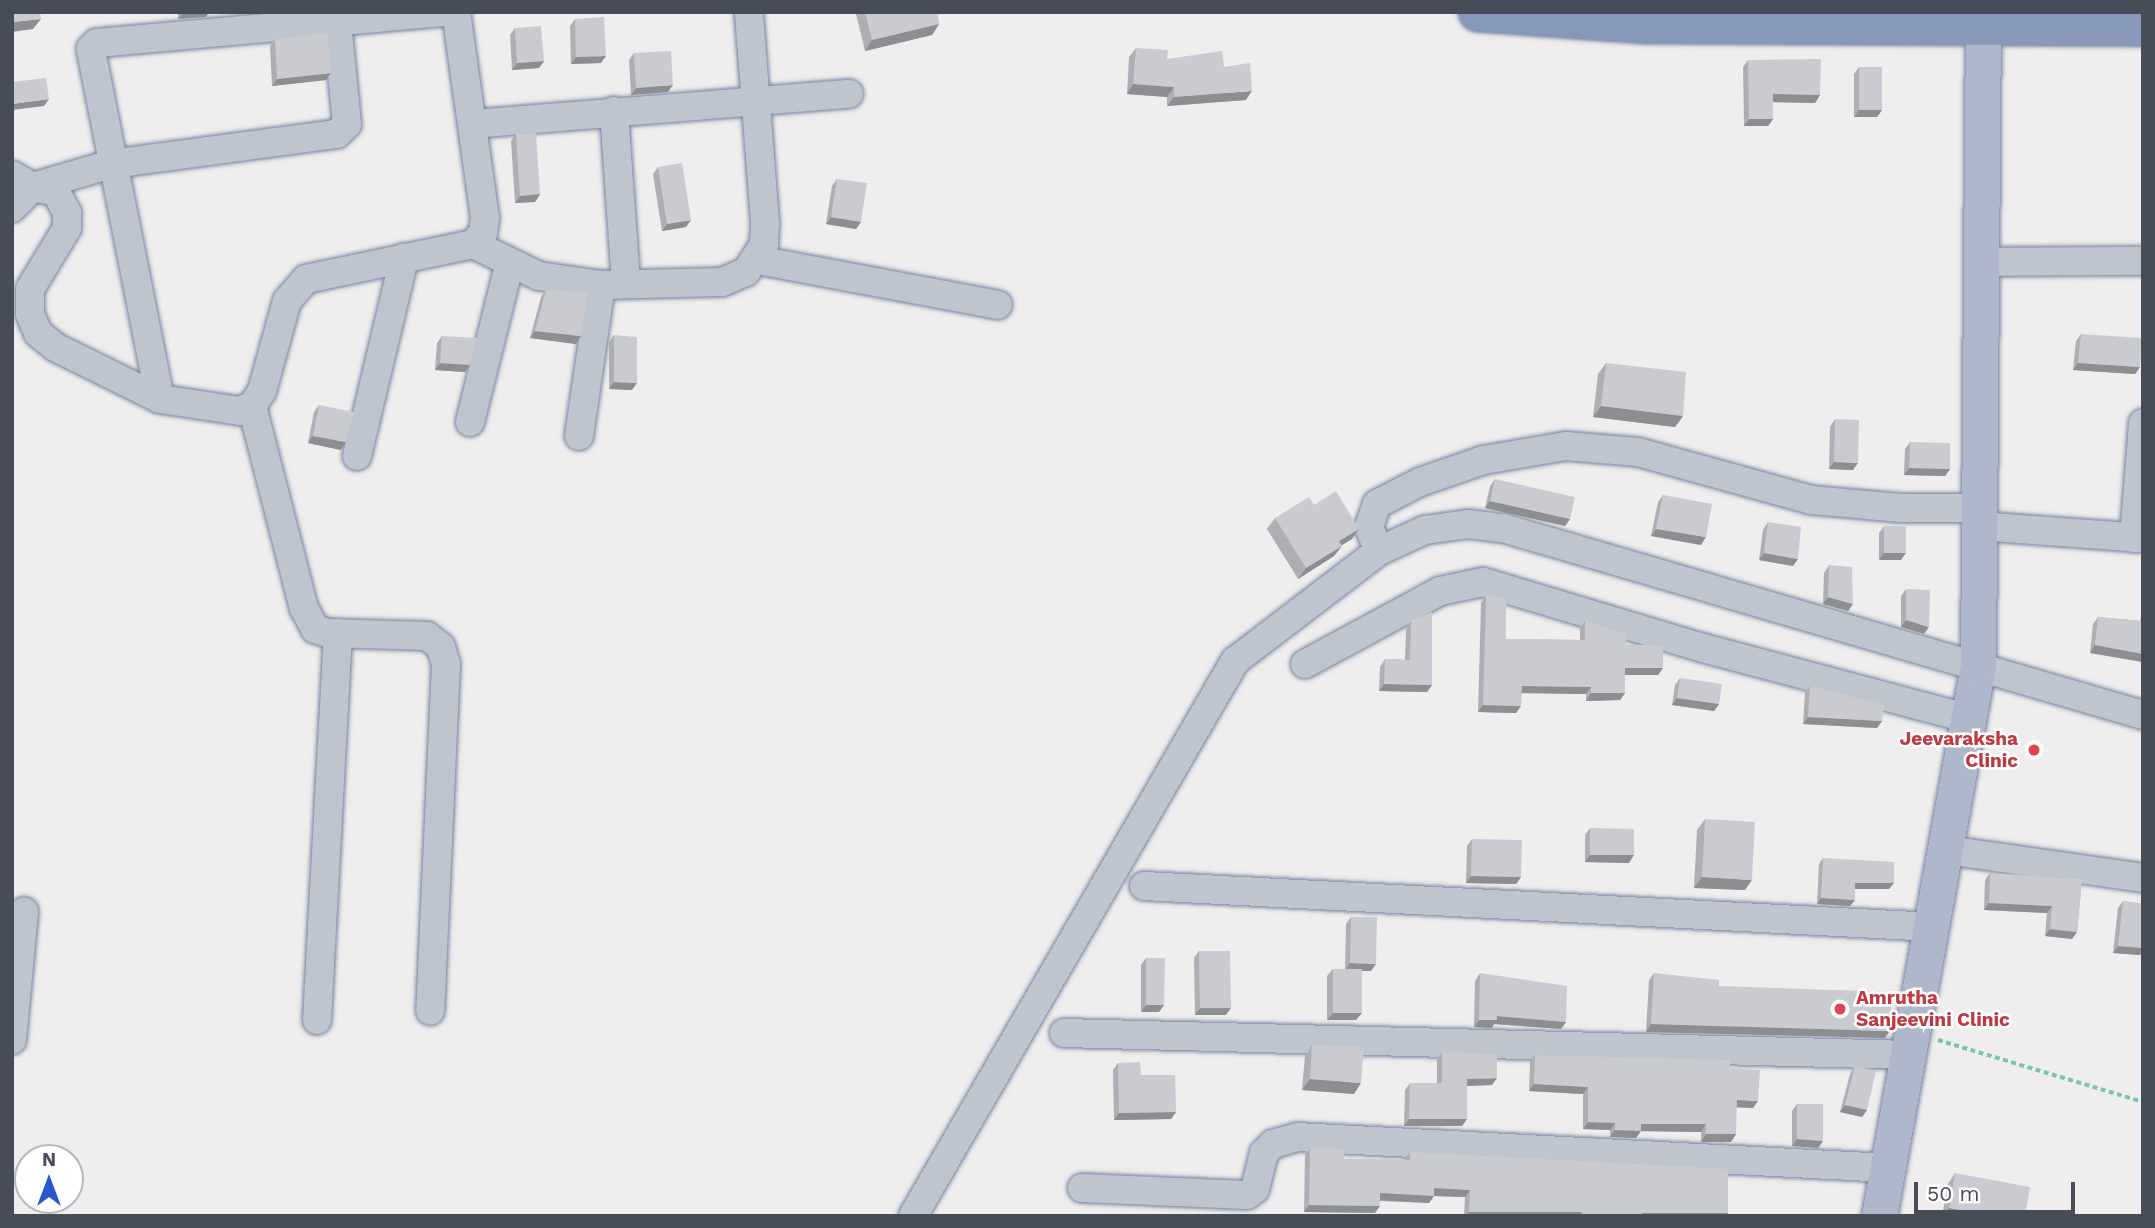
<!DOCTYPE html>
<style>
body{margin:0}
#map{position:relative;width:2155px;height:1228px;overflow:hidden;background:#efeded;font-family:"Work Sans",sans-serif}
div>[style]{position:absolute}
[style*='--x']{left:calc(var(--x)*1px);top:calc(var(--y)*1px);width:calc(var(--w)*1px);rotate:calc(var(--a)*1deg)}
.path>*{height:3.5px;margin-top:-1.75px;transform-origin:0;background:repeating-linear-gradient(90deg,#79c5ab 0 5px,transparent 0 8.5px)}
.roads{filter:drop-shadow(0 0 2px #7383a3) drop-shadow(0 0 2px #7383a3)}
.minor>*{height:28px;margin:-14px;padding:0 14px;transform-origin:14px;border-radius:14px;background:#bec5ce}
.major>*{height:35px;margin:-17.5px;padding:0 17.5px;transform-origin:17.5px;border-radius:17.5px;background:#aeb8ca}
.highway>*{height:38px;margin:-19px;padding:0 19px;transform-origin:19px;border-radius:19px;background:#8898b8}
.wall>*{inset:0;background:#aeafb4}
.shaded-wall>*{inset:0;background:#8d8e92}
.building>*{inset:0;background:#cacbd1}
.dots>*{width:19px;height:19px;translate:-50% -50%;box-sizing:border-box;border:4px solid #fff;border-radius:50%}
span{translate:-50% -50%;white-space:nowrap;text-align:center;line-height:1.15;-webkit-text-stroke:5px #fff;paint-order:stroke}
.health-label{font-size:19px;color:#be3a42;font-weight:700}
.right{translate:-100% -50%;text-align:right}
.left{translate:0 -50%;text-align:left}
.frame{position:absolute;inset:0;border:14px solid #464d58;pointer-events:none}
.north{position:absolute;left:14px;top:1144px;width:70px;height:70px;box-sizing:border-box;background:#fff;border:2px solid #b5b8bc;border-radius:50%;rotate:0deg;font-size:19px;font-weight:700;line-height:28px;text-align:center;color:#464d58}
.north::after{content:'';display:block;margin:auto;width:24px;height:32px;background:#2757ce;clip-path:polygon(50% 0,100% 100%,50% 72%,0 100%)}
.scale{position:absolute;left:1914px;top:1182px;width:161px;height:32px;box-sizing:border-box;border:4px solid #464d58;border-top:0;padding-left:9px;font-size:21px;line-height:24px;white-space:nowrap;color:#464d58;-webkit-text-stroke:5px #fff;paint-order:stroke}
</style>
<div id="map">
<div class="path">
<i style="--x:1938;--y:1040;--w:214;--a:16.8"></i>
</div>
<div class="roads">
<div class="minor">
<i style="--x:614;--y:111;--w:173;--a:86"></i>
<i style="--x:473;--y:124;--w:377;--a:-4.6"></i>
<i style="--x:12;--y:175;--w:24;--a:30"></i>
<i style="--x:33;--y:187;--w:24;--a:12"></i>
<i style="--x:56;--y:192;--w:24;--a:62"></i>
<i style="--x:67;--y:213;--w:15;--a:90"></i>
<i style="--x:67;--y:228;--w:71;--a:121.2"></i>
<i style="--x:30;--y:289;--w:25;--a:90"></i>
<i style="--x:30;--y:314;--w:21;--a:67"></i>
<i style="--x:38;--y:333;--w:22;--a:39"></i>
<i style="--x:55;--y:347;--w:117;--a:26.3"></i>
<i style="--x:160;--y:399;--w:81;--a:8.5"></i>
<i style="--x:240;--y:411;--w:13;--a:-23"></i>
<i style="--x:252;--y:406;--w:18;--a:-56"></i>
<i style="--x:262;--y:391;--w:93;--a:-74.5"></i>
<i style="--x:287;--y:301;--w:29;--a:-49"></i>
<i style="--x:306;--y:279;--w:171;--a:-11.8"></i>
<i style="--x:473;--y:244;--w:15;--a:-48"></i>
<i style="--x:483;--y:233;--w:15;--a:-82"></i>
<i style="--x:485;--y:218;--w:208;--a:-98"></i>
<i style="--x:12;--y:208;--w:30;--a:-45"></i>
<i style="--x:33;--y:187;--w:81;--a:-16.4"></i>
<i style="--x:111;--y:164;--w:228;--a:-7.6"></i>
<i style="--x:337;--y:134;--w:14;--a:-45"></i>
<i style="--x:347;--y:124;--w:102;--a:-95.6"></i>
<i style="--x:473;--y:244;--w:73;--a:25.9"></i>
<i style="--x:539;--y:276;--w:63;--a:8.3"></i>
<i style="--x:601;--y:285;--w:121;--a:-1.4"></i>
<i style="--x:722;--y:282;--w:26;--a:-23"></i>
<i style="--x:746;--y:272;--w:33;--a:-57"></i>
<i style="--x:764;--y:244;--w:22;--a:-87"></i>
<i style="--x:765;--y:222;--w:211;--a:-94.4"></i>
<i style="--x:758;--y:260;--w:244;--a:10.6"></i>
<i style="--x:1982;--y:262;--w:161;--a:-0.4"></i>
<i style="--x:160;--y:399;--w:357;--a:-101.2"></i>
<i style="--x:91;--y:49;--w:8;--a:-45"></i>
<i style="--x:97;--y:43;--w:350;--a:-5.1"></i>
<i style="--x:252;--y:406;--w:209;--a:75.6"></i>
<i style="--x:304;--y:608;--w:24;--a:62"></i>
<i style="--x:315;--y:629;--w:14;--a:17"></i>
<i style="--x:328;--y:633;--w:99;--a:1.7"></i>
<i style="--x:427;--y:636;--w:18;--a:38"></i>
<i style="--x:441;--y:647;--w:18;--a:74"></i>
<i style="--x:446;--y:664;--w:347;--a:92.6"></i>
<i style="--x:470;--y:422;--w:162;--a:-76"></i>
<i style="--x:579;--y:436;--w:153;--a:-81.7"></i>
<i style="--x:357;--y:456;--w:204;--a:-76.6"></i>
<i style="--x:1979;--y:526;--w:164;--a:4.2"></i>
<i style="--x:2134;--y:538;--w:115;--a:-85.5"></i>
<i style="--x:1379;--y:551;--w:26;--a:-113"></i>
<i style="--x:1369;--y:527;--w:24;--a:-71"></i>
<i style="--x:1377;--y:504;--w:48;--a:-27.1"></i>
<i style="--x:1420;--y:482;--w:68;--a:-19"></i>
<i style="--x:1484;--y:460;--w:83;--a:-9.7"></i>
<i style="--x:1566;--y:446;--w:72;--a:4.8"></i>
<i style="--x:1638;--y:452;--w:180;--a:15.5"></i>
<i style="--x:1811;--y:500;--w:90;--a:5.1"></i>
<i style="--x:1901;--y:508;--w:78;--a:0"></i>
<i style="--x:1305;--y:664;--w:153;--a:-28.4"></i>
<i style="--x:1440;--y:591;--w:44;--a:-11.8"></i>
<i style="--x:1483;--y:582;--w:230;--a:16.7"></i>
<i style="--x:1703;--y:648;--w:276;--a:14.9"></i>
<i style="--x:1947;--y:850;--w:198;--a:8.1"></i>
<i style="--x:1144;--y:886;--w:790;--a:2.97"></i>
<i style="--x:317;--y:1020;--w:387;--a:-86.9"></i>
<i style="--x:1064;--y:1033;--w:845;--a:1.49"></i>
<i style="--x:12;--y:1040;--w:129;--a:-84.6"></i>
<i style="--x:1082;--y:1188;--w:165;--a:2.4"></i>
<i style="--x:1247;--y:1195;--w:10;--a:-37"></i>
<i style="--x:1255;--y:1189;--w:37;--a:-76"></i>
<i style="--x:1264;--y:1153;--w:13;--a:-45"></i>
<i style="--x:1273;--y:1144;--w:25;--a:-16"></i>
<i style="--x:1297;--y:1137;--w:592;--a:3"></i>
<i style="--x:913;--y:1216;--w:642;--a:-59.88"></i>
<i style="--x:1235;--y:661;--w:181;--a:-37.4"></i>
<i style="--x:1379;--y:551;--w:51;--a:-24.5"></i>
<i style="--x:1425;--y:530;--w:43;--a:-7.9"></i>
<i style="--x:1468;--y:524;--w:35;--a:7"></i>
<i style="--x:1503;--y:528;--w:667;--a:16.29"></i>
</div>
<div class="major">
<i style="--x:1879;--y:1216;--w:560;--a:-79.81"></i>
<i style="--x:1978;--y:665;--w:653;--a:-89.56"></i>
</div>
<div class="highway">
<i style="--x:1478;--y:12;--w:168;--a:4.1"></i>
<i style="--x:1646;--y:24;--w:497;--a:0.3"></i>
</div>
</div>
<div class="wall">
<i style="clip-path:polygon(178px 12px,209px 12px,206px 17px,178px 19px)"></i>
<i style="clip-path:polygon(857px 12px,937px 12px,939px 24px,932px 35px,865px 51px,856px 14px)"></i>
<i style="clip-path:polygon(575px 19px,601px 63px,571px 64px,570px 26px)"></i>
<i style="clip-path:polygon(515px 28px,544px 61px,539px 68px,512px 70px,510px 35px)"></i>
<i style="clip-path:polygon(275px 39px,326px 80px,272px 86px,270px 46px)"></i>
<i style="clip-path:polygon(1136px 48px,1167px 59px,1246px 100px,1167px 106px,1167px 97px,1127px 94px,1129px 57px)"></i>
<i style="clip-path:polygon(634px 53px,668px 92px,631px 95px,629px 60px)"></i>
<i style="clip-path:polygon(1748px 60px,1820px 95px,1815px 103px,1773px 102px,1773px 119px,1768px 126px,1744px 126px,1743px 67px)"></i>
<i style="clip-path:polygon(1859px 67px,1882px 110px,1877px 117px,1854px 117px,1854px 74px)"></i>
<i style="clip-path:polygon(516px 134px,540px 194px,535px 202px,515px 203px,511px 141px)"></i>
<i style="clip-path:polygon(658px 167px,686px 227px,662px 231px,653px 174px)"></i>
<i style="clip-path:polygon(837px 179px,861px 222px,856px 229px,826px 224px,832px 186px)"></i>
<i style="clip-path:polygon(546px 290px,576px 344px,530px 338px,541px 297px)"></i>
<i style="clip-path:polygon(2081px 334px,2140px 367px,2135px 374px,2073px 370px,2076px 341px)"></i>
<i style="clip-path:polygon(614px 335px,632px 390px,609px 389px,609px 342px)"></i>
<i style="clip-path:polygon(442px 336px,470px 365px,465px 372px,435px 370px,437px 343px)"></i>
<i style="clip-path:polygon(1606px 363px,1683px 416px,1675px 427px,1593px 417px,1598px 374px)"></i>
<i style="clip-path:polygon(319px 405px,341px 450px,308px 443px,314px 412px)"></i>
<i style="clip-path:polygon(1835px 419px,1853px 470px,1829px 469px,1830px 427px)"></i>
<i style="clip-path:polygon(1910px 442px,1950px 469px,1945px 476px,1904px 475px,1905px 449px)"></i>
<i style="clip-path:polygon(1495px 479px,1570px 519px,1565px 526px,1485px 508px,1490px 486px)"></i>
<i style="clip-path:polygon(1663px 495px,1701px 545px,1651px 536px,1658px 502px)"></i>
<i style="clip-path:polygon(1314px 505px,1352px 539px,1342px 545px,1334px 556px,1298px 579px,1267px 529px,1275px 518px)"></i>
<i style="clip-path:polygon(1768px 522px,1793px 566px,1759px 560px,1763px 530px)"></i>
<i style="clip-path:polygon(1884px 526px,1901px 560px,1879px 560px,1879px 533px)"></i>
<i style="clip-path:polygon(1829px 565px,1848px 611px,1823px 604px,1824px 573px)"></i>
<i style="clip-path:polygon(1906px 589px,1924px 634px,1901px 627px,1901px 596px)"></i>
<i style="clip-path:polygon(1486px 596px,1506px 639px,1580px 640px,1580px 628px,1585px 621px,1663px 668px,1658px 675px,1625px 675px,1625px 693px,1620px 700px,1586px 701px,1586px 694px,1522px 693px,1516px 713px,1478px 712px,1481px 603px)"></i>
<i style="clip-path:polygon(2143px 607px,2143px 662px,2090px 653px,2093px 624px,2098px 617px,2140px 621px)"></i>
<i style="clip-path:polygon(1411px 621px,1432px 685px,1427px 692px,1379px 691px,1380px 667px,1385px 659px,1405px 660px,1406px 629px)"></i>
<i style="clip-path:polygon(1680px 678px,1719px 704px,1714px 711px,1672px 705px,1675px 685px)"></i>
<i style="clip-path:polygon(1810px 686px,1882px 721px,1877px 728px,1803px 724px,1805px 693px)"></i>
<i style="clip-path:polygon(1705px 819px,1745px 890px,1694px 888px,1697px 830px)"></i>
<i style="clip-path:polygon(1590px 828px,1629px 863px,1585px 862px,1585px 835px)"></i>
<i style="clip-path:polygon(1472px 839px,1521px 877px,1516px 884px,1466px 883px,1467px 846px)"></i>
<i style="clip-path:polygon(1823px 858px,1894px 883px,1889px 889px,1855px 889px,1855px 900px,1850px 906px,1817px 904px,1819px 864px)"></i>
<i style="clip-path:polygon(1990px 873px,2082px 879px,2077px 932px,2072px 939px,2045px 936px,2047px 913px,1984px 910px,1985px 880px)"></i>
<i style="clip-path:polygon(2123px 901px,2143px 904px,2143px 951px,2140px 955px,2113px 953px,2118px 908px)"></i>
<i style="clip-path:polygon(1351px 917px,1371px 971px,1362px 971px,1356px 1020px,1327px 1020px,1327px 976px,1333px 969px,1345px 969px,1346px 924px)"></i>
<i style="clip-path:polygon(1199px 951px,1226px 1015px,1195px 1015px,1194px 958px)"></i>
<i style="clip-path:polygon(1146px 958px,1164px 1005px,1159px 1012px,1141px 1012px,1141px 965px)"></i>
<i style="clip-path:polygon(1480px 973px,1566px 1022px,1561px 1029px,1494px 1024px,1492px 1028px,1474px 1027px,1475px 981px)"></i>
<i style="clip-path:polygon(1654px 973px,1719px 986px,1885px 1038px,1646px 1032px,1649px 980px)"></i>
<i style="clip-path:polygon(1312px 1045px,1354px 1094px,1302px 1090px,1305px 1056px)"></i>
<i style="clip-path:polygon(1442px 1052px,1492px 1085px,1467px 1086px,1467px 1119px,1462px 1126px,1404px 1126px,1405px 1090px,1410px 1083px,1437px 1083px,1437px 1059px)"></i>
<i style="clip-path:polygon(1535px 1055px,1730px 1068px,1753px 1108px,1736px 1107px,1736px 1134px,1731px 1142px,1701px 1142px,1701px 1132px,1641px 1131px,1636px 1138px,1610px 1137px,1610px 1130px,1583px 1129px,1583px 1094px,1529px 1091px,1530px 1062px)"></i>
<i style="clip-path:polygon(1118px 1063px,1176px 1112px,1171px 1119px,1114px 1120px,1113px 1070px)"></i>
<i style="clip-path:polygon(1855px 1066px,1867px 1110px,1862px 1117px,1840px 1112px,1850px 1074px)"></i>
<i style="clip-path:polygon(1797px 1104px,1823px 1141px,1818px 1148px,1792px 1146px,1792px 1111px)"></i>
<i style="clip-path:polygon(1310px 1148px,1344px 1159px,1405px 1160px,1410px 1152px,1726px 1216px,1464px 1216px,1465px 1197px,1434px 1196px,1429px 1203px,1380px 1201px,1375px 1213px,1304px 1212px,1305px 1155px)"></i>
<i style="clip-path:polygon(1955px 1173px,2025px 1216px,1942px 1216px,1948px 1184px)"></i>
</div>
<div class="shaded-wall">
<i style="clip-path:polygon(183px 12px,209px 12px,206px 17px,178px 19px)"></i>
<i style="clip-path:polygon(41px 19px,33px 29px,12px 32px,12px 22px)"></i>
<i style="clip-path:polygon(939px 24px,932px 35px,865px 51px,872px 40px)"></i>
<i style="clip-path:polygon(606px 56px,601px 63px,571px 64px,576px 57px)"></i>
<i style="clip-path:polygon(544px 61px,539px 68px,512px 70px,517px 63px)"></i>
<i style="clip-path:polygon(331px 73px,326px 80px,272px 86px,277px 79px)"></i>
<i style="clip-path:polygon(1133px 84px,1174px 87px,1167px 97px,1127px 94px)"></i>
<i style="clip-path:polygon(673px 85px,668px 92px,631px 95px,636px 88px)"></i>
<i style="clip-path:polygon(1252px 91px,1246px 100px,1167px 106px,1174px 97px)"></i>
<i style="clip-path:polygon(1773px 94px,1820px 95px,1815px 103px,1768px 102px)"></i>
<i style="clip-path:polygon(49px 99px,44px 106px,12px 110px,12px 104px)"></i>
<i style="clip-path:polygon(1859px 110px,1882px 110px,1877px 117px,1854px 117px)"></i>
<i style="clip-path:polygon(1749px 119px,1773px 119px,1768px 126px,1744px 126px)"></i>
<i style="clip-path:polygon(540px 194px,535px 202px,515px 203px,520px 196px)"></i>
<i style="clip-path:polygon(831px 217px,861px 222px,856px 229px,826px 224px)"></i>
<i style="clip-path:polygon(691px 220px,686px 227px,662px 231px,667px 224px)"></i>
<i style="clip-path:polygon(535px 331px,581px 336px,576px 344px,530px 338px)"></i>
<i style="clip-path:polygon(440px 363px,470px 365px,465px 372px,435px 370px)"></i>
<i style="clip-path:polygon(2078px 363px,2140px 367px,2135px 374px,2073px 370px)"></i>
<i style="clip-path:polygon(614px 382px,637px 383px,632px 390px,609px 389px)"></i>
<i style="clip-path:polygon(1601px 406px,1683px 416px,1675px 427px,1593px 417px)"></i>
<i style="clip-path:polygon(313px 436px,346px 442px,341px 450px,308px 443px)"></i>
<i style="clip-path:polygon(1834px 462px,1858px 463px,1853px 470px,1829px 469px)"></i>
<i style="clip-path:polygon(1909px 468px,1950px 469px,1945px 476px,1904px 475px)"></i>
<i style="clip-path:polygon(1490px 501px,1570px 519px,1565px 526px,1485px 508px)"></i>
<i style="clip-path:polygon(1359px 529px,1352px 539px,1332px 551px,1339px 541px)"></i>
<i style="clip-path:polygon(1656px 529px,1706px 537px,1701px 545px,1651px 536px)"></i>
<i style="clip-path:polygon(1342px 546px,1334px 556px,1298px 579px,1306px 568px)"></i>
<i style="clip-path:polygon(1764px 553px,1798px 559px,1793px 566px,1759px 560px)"></i>
<i style="clip-path:polygon(1884px 553px,1906px 553px,1901px 560px,1879px 560px)"></i>
<i style="clip-path:polygon(1828px 597px,1853px 604px,1848px 611px,1823px 604px)"></i>
<i style="clip-path:polygon(1906px 620px,1929px 627px,1924px 634px,1901px 627px)"></i>
<i style="clip-path:polygon(2095px 645px,2143px 654px,2143px 662px,2090px 653px)"></i>
<i style="clip-path:polygon(1625px 668px,1663px 668px,1658px 675px,1620px 675px)"></i>
<i style="clip-path:polygon(1384px 684px,1432px 685px,1427px 692px,1379px 691px)"></i>
<i style="clip-path:polygon(1522px 686px,1591px 687px,1586px 694px,1517px 693px)"></i>
<i style="clip-path:polygon(1591px 693px,1625px 693px,1620px 700px,1586px 701px)"></i>
<i style="clip-path:polygon(1677px 698px,1719px 704px,1714px 711px,1672px 705px)"></i>
<i style="clip-path:polygon(1483px 705px,1521px 706px,1516px 713px,1478px 712px)"></i>
<i style="clip-path:polygon(1808px 717px,1882px 721px,1877px 728px,1803px 724px)"></i>
<i style="clip-path:polygon(1590px 855px,1634px 855px,1629px 863px,1585px 862px)"></i>
<i style="clip-path:polygon(1471px 876px,1521px 877px,1516px 884px,1466px 883px)"></i>
<i style="clip-path:polygon(1702px 877px,1752px 880px,1745px 890px,1694px 888px)"></i>
<i style="clip-path:polygon(1855px 883px,1894px 883px,1889px 889px,1851px 889px)"></i>
<i style="clip-path:polygon(1821px 898px,1855px 900px,1850px 906px,1817px 904px)"></i>
<i style="clip-path:polygon(1989px 903px,2052px 906px,2047px 913px,1984px 910px)"></i>
<i style="clip-path:polygon(2050px 929px,2077px 932px,2072px 939px,2045px 936px)"></i>
<i style="clip-path:polygon(2118px 946px,2143px 948px,2143px 951px,2140px 955px,2113px 953px)"></i>
<i style="clip-path:polygon(1350px 963px,1376px 964px,1371px 971px,1345px 971px)"></i>
<i style="clip-path:polygon(1146px 1005px,1164px 1005px,1159px 1012px,1141px 1012px)"></i>
<i style="clip-path:polygon(1200px 1008px,1231px 1008px,1226px 1015px,1195px 1015px)"></i>
<i style="clip-path:polygon(1333px 1013px,1362px 1013px,1356px 1020px,1327px 1020px)"></i>
<i style="clip-path:polygon(1497px 1016px,1566px 1022px,1561px 1029px,1494px 1024px,1492px 1028px,1474px 1027px,1479px 1020px)"></i>
<i style="clip-path:polygon(1651px 1024px,1890px 1031px,1885px 1038px,1646px 1032px)"></i>
<i style="clip-path:polygon(1497px 1078px,1492px 1085px,1462px 1086px,1467px 1079px)"></i>
<i style="clip-path:polygon(1310px 1079px,1361px 1083px,1354px 1094px,1302px 1090px)"></i>
<i style="clip-path:polygon(1534px 1084px,1588px 1087px,1583px 1094px,1529px 1091px)"></i>
<i style="clip-path:polygon(1737px 1100px,1758px 1101px,1753px 1108px,1732px 1107px)"></i>
<i style="clip-path:polygon(1845px 1105px,1867px 1110px,1862px 1117px,1840px 1112px)"></i>
<i style="clip-path:polygon(1176px 1112px,1171px 1119px,1114px 1120px,1119px 1113px)"></i>
<i style="clip-path:polygon(1409px 1119px,1467px 1119px,1462px 1126px,1404px 1126px)"></i>
<i style="clip-path:polygon(1588px 1122px,1615px 1123px,1610px 1130px,1583px 1129px)"></i>
<i style="clip-path:polygon(1641px 1124px,1706px 1124px,1701px 1132px,1636px 1131px,1641px 1131px,1636px 1138px,1610px 1137px,1615px 1130px)"></i>
<i style="clip-path:polygon(1706px 1134px,1736px 1134px,1731px 1142px,1701px 1142px)"></i>
<i style="clip-path:polygon(1797px 1139px,1823px 1141px,1818px 1148px,1792px 1146px)"></i>
<i style="clip-path:polygon(1434px 1188px,1470px 1190px,1465px 1197px,1434px 1196px,1429px 1203px,1375px 1200px,1380px 1193px)"></i>
<i style="clip-path:polygon(1309px 1205px,1380px 1206px,1375px 1213px,1304px 1212px)"></i>
<i style="clip-path:polygon(1949px 1208px,1994px 1216px,1943px 1216px)"></i>
<i style="clip-path:polygon(1469px 1212px,1582px 1212px,1580px 1216px,1466px 1216px)"></i>
<i style="clip-path:polygon(1642px 1213px,1728px 1213px,1726px 1216px,1641px 1216px)"></i>
</div>
<div class="building">
<i style="clip-path:polygon(12px 12px,40px 12px,41px 19px,12px 22px)"></i>
<i style="clip-path:polygon(865px 12px,937px 12px,939px 24px,872px 40px)"></i>
<i style="clip-path:polygon(604px 17px,606px 56px,576px 57px,575px 19px)"></i>
<i style="clip-path:polygon(541px 26px,544px 61px,517px 63px,515px 28px)"></i>
<i style="clip-path:polygon(327px 33px,331px 73px,277px 79px,275px 39px)"></i>
<i style="clip-path:polygon(1136px 48px,1168px 50px,1167px 59px,1222px 51px,1224px 67px,1250px 63px,1252px 91px,1174px 97px,1174px 87px,1133px 84px)"></i>
<i style="clip-path:polygon(671px 51px,673px 85px,636px 88px,634px 53px)"></i>
<i style="clip-path:polygon(1821px 59px,1820px 95px,1773px 94px,1773px 119px,1749px 119px,1748px 60px)"></i>
<i style="clip-path:polygon(1859px 67px,1882px 67px,1882px 110px,1859px 110px)"></i>
<i style="clip-path:polygon(46px 78px,49px 99px,12px 104px,12px 82px)"></i>
<i style="clip-path:polygon(536px 133px,540px 194px,520px 196px,516px 134px)"></i>
<i style="clip-path:polygon(682px 163px,691px 220px,667px 224px,658px 167px)"></i>
<i style="clip-path:polygon(837px 179px,867px 183px,861px 222px,831px 217px)"></i>
<i style="clip-path:polygon(12px 278px,17px 282px,12px 287px)"></i>
<i style="clip-path:polygon(546px 290px,587px 292px,581px 336px,535px 331px)"></i>
<i style="clip-path:polygon(2081px 334px,2142px 338px,2140px 367px,2078px 363px)"></i>
<i style="clip-path:polygon(614px 335px,637px 337px,637px 383px,614px 382px)"></i>
<i style="clip-path:polygon(442px 336px,477px 338px,470px 365px,440px 363px)"></i>
<i style="clip-path:polygon(1606px 363px,1686px 372px,1683px 416px,1601px 406px)"></i>
<i style="clip-path:polygon(319px 405px,354px 412px,346px 442px,313px 436px)"></i>
<i style="clip-path:polygon(1835px 419px,1859px 420px,1858px 463px,1834px 462px)"></i>
<i style="clip-path:polygon(1910px 442px,1950px 443px,1950px 469px,1909px 468px)"></i>
<i style="clip-path:polygon(1495px 479px,1575px 497px,1570px 519px,1490px 501px)"></i>
<i style="clip-path:polygon(1336px 491px,1359px 529px,1339px 541px,1342px 546px,1306px 568px,1275px 518px,1309px 497px,1314px 505px)"></i>
<i style="clip-path:polygon(1663px 495px,1712px 504px,1706px 537px,1656px 529px)"></i>
<i style="clip-path:polygon(1768px 522px,1801px 527px,1798px 559px,1764px 553px)"></i>
<i style="clip-path:polygon(1884px 526px,1906px 526px,1906px 553px,1884px 553px)"></i>
<i style="clip-path:polygon(1829px 565px,1852px 567px,1853px 604px,1828px 597px)"></i>
<i style="clip-path:polygon(1906px 589px,1930px 590px,1929px 627px,1906px 620px)"></i>
<i style="clip-path:polygon(1486px 596px,1506px 598px,1506px 639px,1585px 640px,1585px 621px,1627px 634px,1626px 645px,1663px 645px,1663px 668px,1625px 668px,1625px 693px,1591px 693px,1591px 687px,1522px 686px,1521px 706px,1483px 705px)"></i>
<i style="clip-path:polygon(1432px 612px,1432px 685px,1384px 684px,1385px 659px,1410px 660px,1411px 621px)"></i>
<i style="clip-path:polygon(2098px 617px,2143px 621px,2143px 654px,2095px 645px)"></i>
<i style="clip-path:polygon(1680px 678px,1722px 684px,1719px 704px,1677px 698px)"></i>
<i style="clip-path:polygon(1810px 686px,1884px 705px,1882px 721px,1808px 717px)"></i>
<i style="clip-path:polygon(1705px 819px,1755px 822px,1752px 880px,1702px 877px)"></i>
<i style="clip-path:polygon(1590px 828px,1634px 829px,1634px 855px,1590px 855px)"></i>
<i style="clip-path:polygon(1472px 839px,1522px 840px,1521px 877px,1471px 876px)"></i>
<i style="clip-path:polygon(1823px 858px,1894px 862px,1894px 883px,1855px 883px,1855px 900px,1821px 898px)"></i>
<i style="clip-path:polygon(1990px 873px,2082px 879px,2077px 932px,2050px 929px,2052px 906px,1989px 903px)"></i>
<i style="clip-path:polygon(2123px 901px,2143px 904px,2143px 948px,2118px 946px)"></i>
<i style="clip-path:polygon(1351px 917px,1377px 917px,1376px 964px,1350px 963px)"></i>
<i style="clip-path:polygon(1199px 951px,1230px 951px,1231px 1008px,1200px 1008px)"></i>
<i style="clip-path:polygon(1146px 958px,1165px 958px,1164px 1005px,1146px 1005px)"></i>
<i style="clip-path:polygon(1333px 969px,1362px 969px,1362px 1013px,1333px 1013px)"></i>
<i style="clip-path:polygon(1480px 973px,1567px 986px,1566px 1022px,1497px 1016px,1497px 1020px,1479px 1020px)"></i>
<i style="clip-path:polygon(1654px 973px,1719px 980px,1719px 986px,1892px 992px,1890px 1031px,1651px 1024px)"></i>
<i style="clip-path:polygon(1312px 1045px,1364px 1047px,1361px 1083px,1310px 1079px)"></i>
<i style="clip-path:polygon(1442px 1052px,1497px 1054px,1497px 1078px,1467px 1079px,1467px 1119px,1409px 1119px,1410px 1083px,1442px 1083px)"></i>
<i style="clip-path:polygon(1535px 1055px,1730px 1060px,1730px 1068px,1760px 1070px,1758px 1101px,1737px 1100px,1736px 1134px,1706px 1134px,1706px 1124px,1641px 1124px,1641px 1131px,1615px 1130px,1615px 1123px,1588px 1122px,1588px 1087px,1534px 1084px)"></i>
<i style="clip-path:polygon(1140px 1062px,1141px 1075px,1175px 1075px,1176px 1112px,1119px 1113px,1118px 1063px)"></i>
<i style="clip-path:polygon(1855px 1066px,1876px 1071px,1867px 1110px,1845px 1105px)"></i>
<i style="clip-path:polygon(1797px 1104px,1823px 1104px,1823px 1141px,1797px 1139px)"></i>
<i style="clip-path:polygon(1310px 1148px,1344px 1149px,1344px 1159px,1410px 1160px,1410px 1152px,1728px 1169px,1728px 1213px,1642px 1213px,1642px 1216px,1582px 1216px,1582px 1212px,1469px 1212px,1470px 1190px,1434px 1188px,1434px 1196px,1380px 1193px,1380px 1206px,1309px 1205px)"></i>
<i style="clip-path:polygon(1955px 1173px,2030px 1187px,2025px 1216px,1994px 1216px,1949px 1208px)"></i>
</div>
<div class="dots">
<i style="left:2034px;top:750px;background:#e0444e"></i>
<i style="left:1840px;top:1009px;background:#e0444e"></i>
</div>
<div class="health-label">
<span class="right" style="left:2018px;top:750px">Jeevaraksha<br>Clinic</span>
<span class="left" style="left:1856px;top:1009px">Amrutha<br>Sanjeevini Clinic</span>
</div>
<div class="frame"></div>
<div class="north">N</div>
<div class="scale">50 m</div>
</div>
